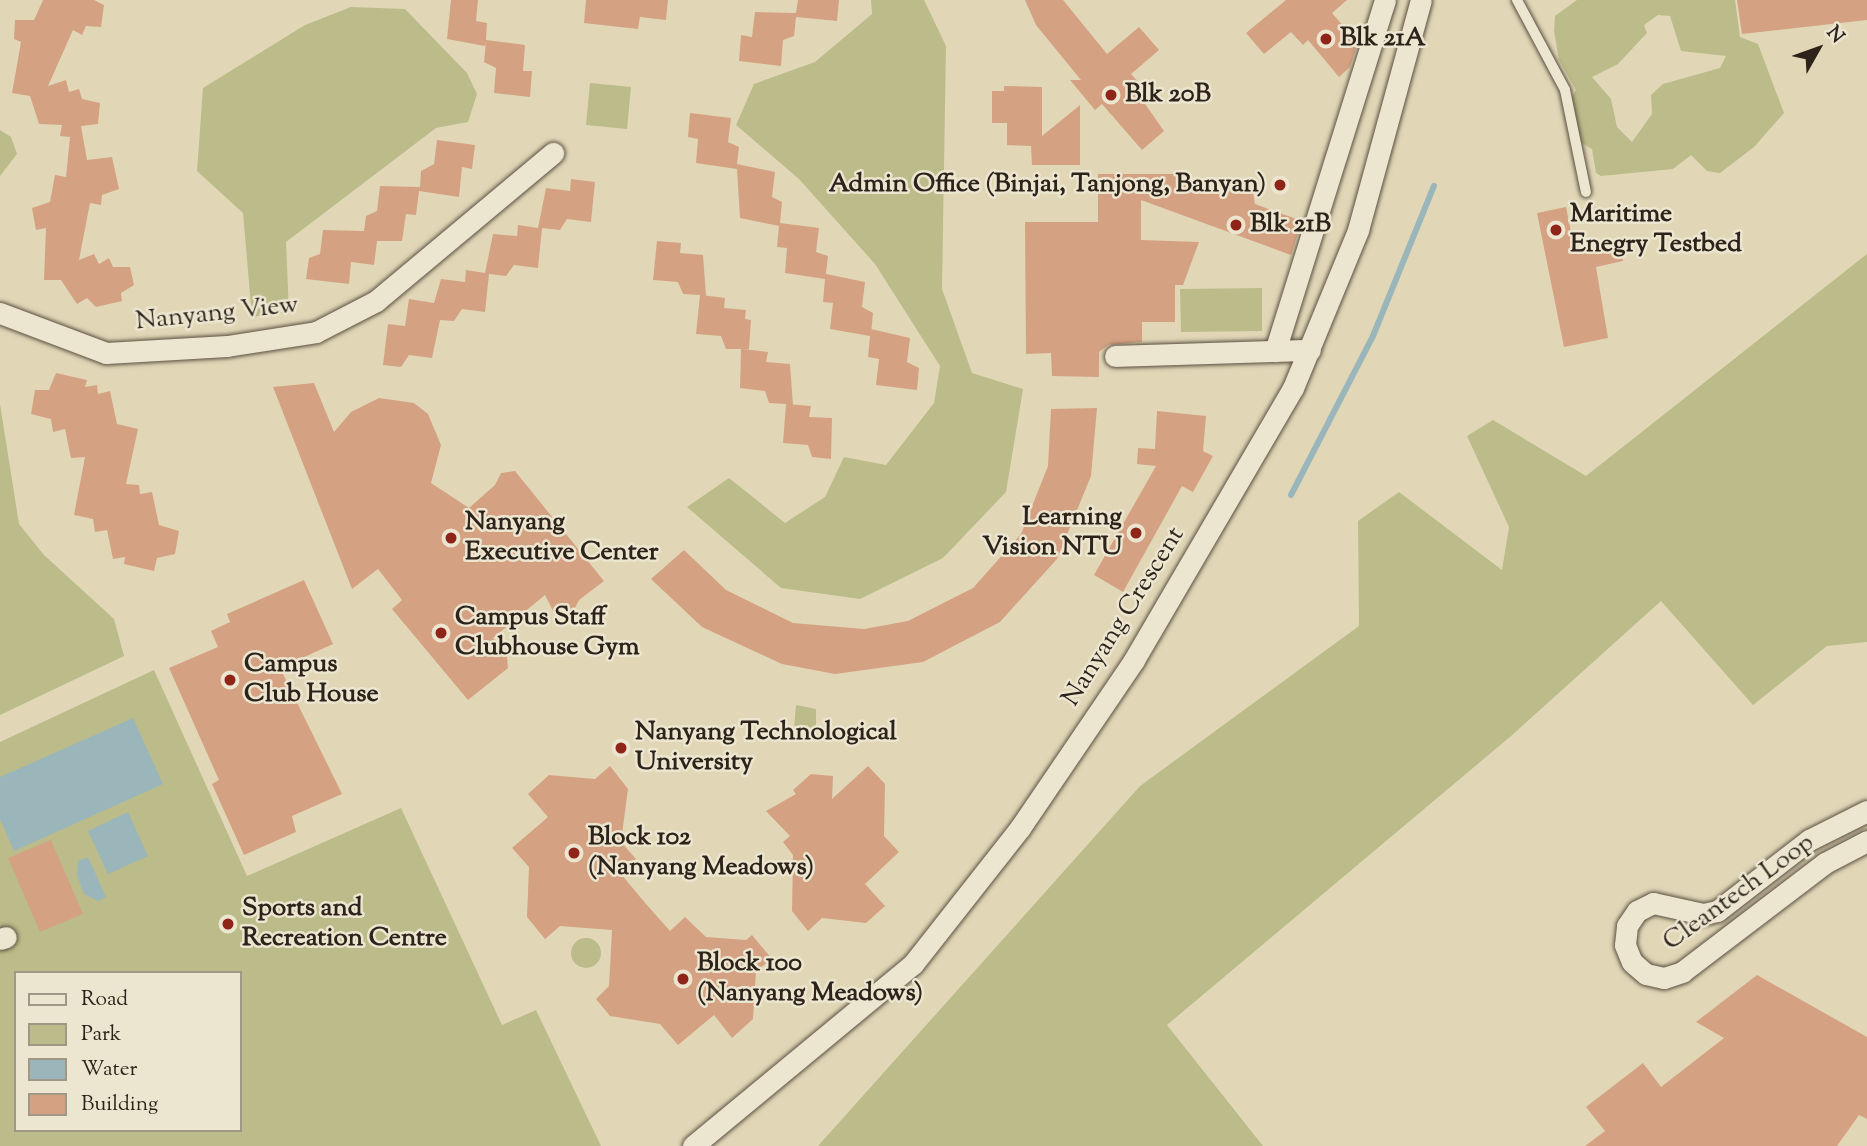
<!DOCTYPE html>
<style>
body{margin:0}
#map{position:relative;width:1867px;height:1146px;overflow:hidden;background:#e1d7b7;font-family:"Sorts Mill Goudy",serif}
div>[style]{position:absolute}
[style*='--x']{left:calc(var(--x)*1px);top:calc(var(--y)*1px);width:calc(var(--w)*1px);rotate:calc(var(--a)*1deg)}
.green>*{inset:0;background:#bbbc89}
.round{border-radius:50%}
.water>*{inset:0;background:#9ab6bb}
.stream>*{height:6px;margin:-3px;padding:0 3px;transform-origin:3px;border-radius:3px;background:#9ab6bb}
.building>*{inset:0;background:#d4a282}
.roads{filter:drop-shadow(0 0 2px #5b5041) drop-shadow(0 0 2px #5b5041)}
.service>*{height:10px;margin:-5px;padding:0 5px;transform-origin:5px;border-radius:5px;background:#ece5d0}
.minor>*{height:21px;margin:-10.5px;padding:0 10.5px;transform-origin:10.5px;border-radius:10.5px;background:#ece5d0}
.dots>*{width:19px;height:19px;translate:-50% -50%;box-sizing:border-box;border:4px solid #ece5d0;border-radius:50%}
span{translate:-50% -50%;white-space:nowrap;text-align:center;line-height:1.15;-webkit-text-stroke:5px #ece5d0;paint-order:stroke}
.poi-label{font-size:26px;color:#2e231a;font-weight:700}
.left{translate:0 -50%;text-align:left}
.right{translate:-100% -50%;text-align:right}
.street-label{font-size:26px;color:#2e231a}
.legend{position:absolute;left:14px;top:971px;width:228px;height:161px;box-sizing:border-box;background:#ece5d0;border:2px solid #a09787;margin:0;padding:9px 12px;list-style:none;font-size:21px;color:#2e231a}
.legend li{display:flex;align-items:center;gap:14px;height:35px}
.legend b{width:35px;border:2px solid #a09787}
.north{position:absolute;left:1783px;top:14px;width:70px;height:70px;-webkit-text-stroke:5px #ece5d0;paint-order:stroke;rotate:50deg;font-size:19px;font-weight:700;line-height:28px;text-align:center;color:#2e231a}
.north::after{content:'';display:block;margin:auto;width:24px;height:32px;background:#2e231a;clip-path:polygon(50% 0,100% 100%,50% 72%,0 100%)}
</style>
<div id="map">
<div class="green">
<i style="clip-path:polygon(871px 0,924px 0,946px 46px,942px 289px,972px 373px,1023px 389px,1006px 492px,943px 558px,860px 599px,781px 588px,687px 507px,729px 478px,785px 523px,825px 497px,844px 457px,886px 465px,934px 403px,940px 366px,875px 264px,799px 179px,736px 125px,754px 84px,815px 62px,872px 14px)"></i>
<i style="clip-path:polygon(evenodd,1577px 0,1735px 0,1740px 37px,1758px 44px,1784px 113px,1754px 147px,1720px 173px,1707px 171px,1691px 155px,1673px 169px,1601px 176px,1596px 173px,1592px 149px,1577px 140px,1569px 102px,1576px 90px,1559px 60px,1554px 31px,1555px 16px,1577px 0,1658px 15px,1670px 16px,1681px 51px,1726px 56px,1720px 68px,1663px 84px,1651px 95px,1652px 114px,1632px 142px,1617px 127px,1611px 99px,1592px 77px,1618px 64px,1647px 33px,1644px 25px,1658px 15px)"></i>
<i style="clip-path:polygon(351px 7px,405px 9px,467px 73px,477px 94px,468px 122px,436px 128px,286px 242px,289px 312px,252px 317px,243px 213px,197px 171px,203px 88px,305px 25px)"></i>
<i style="clip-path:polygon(590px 83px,631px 87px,627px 129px,586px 125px)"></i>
<i style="clip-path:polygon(0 130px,11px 137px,17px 154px,0 176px)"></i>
<i style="clip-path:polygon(1867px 254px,1867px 642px,1827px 646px,1753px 705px,1661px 601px,1511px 736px,1167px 1025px,1263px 1146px,818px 1146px,1140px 786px,1359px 626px,1358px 521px,1399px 492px,1502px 570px,1509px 527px,1467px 436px,1493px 420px,1586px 476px)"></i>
<i style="clip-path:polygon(1262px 288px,1262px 331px,1181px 332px,1180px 289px)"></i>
<i style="clip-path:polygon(0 404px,19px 524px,44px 555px,114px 619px,124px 656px,0 715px)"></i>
<i style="clip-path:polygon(evenodd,154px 670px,247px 876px,401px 808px,502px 1025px,536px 1010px,601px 1146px,0 1146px,0 742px,154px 670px,16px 973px,240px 973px,240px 1130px,16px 1130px,16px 973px)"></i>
<i style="clip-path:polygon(796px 705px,816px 709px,816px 731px,794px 728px)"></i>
<i class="round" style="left:571px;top:938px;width:30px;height:30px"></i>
</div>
<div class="water">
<i style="clip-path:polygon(133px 718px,163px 784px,14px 851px,0 819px,0 777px)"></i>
<i style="clip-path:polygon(128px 812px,148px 856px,108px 874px,88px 831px)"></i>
<i style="clip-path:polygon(88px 857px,106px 897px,98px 901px,84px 894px,77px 876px,78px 861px)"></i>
</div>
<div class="stream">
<i style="--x:1291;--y:495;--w:179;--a:-62.7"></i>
<i style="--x:1373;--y:336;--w:162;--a:-67.9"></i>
</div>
<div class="building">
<i style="clip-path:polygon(43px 0,94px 0,104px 5px,101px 27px,86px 26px,82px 35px,73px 30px,48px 86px,66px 80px,69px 92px,79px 89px,82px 99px,100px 103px,98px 124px,81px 126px,87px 160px,112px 157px,119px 189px,102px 195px,101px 205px,90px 203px,79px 260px,94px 254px,99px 264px,109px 258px,113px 267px,130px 267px,134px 285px,121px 293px,122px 301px,96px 307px,87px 298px,77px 304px,61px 280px,44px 280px,46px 228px,36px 230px,32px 208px,50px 202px,55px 175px,66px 177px,70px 137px,60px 136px,62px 125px,39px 124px,30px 96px,12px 93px,21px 42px,14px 39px,15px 20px,34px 20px)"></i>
<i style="clip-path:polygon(451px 0,478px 0,476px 21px,487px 23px,486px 40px,525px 45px,523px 71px,532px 71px,530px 97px,494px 93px,496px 68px,484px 62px,486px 41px,485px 46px,447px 39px)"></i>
<i style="clip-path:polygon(586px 0,668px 0,666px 20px,640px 17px,638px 29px,584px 23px)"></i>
<i style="clip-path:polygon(798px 0,839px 0,837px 21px,796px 17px,794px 36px,783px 40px,781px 66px,739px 61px,741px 35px,752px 37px,755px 12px,796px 13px)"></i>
<i style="clip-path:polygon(1025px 0,1063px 0,1107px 54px,1139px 27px,1159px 50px,1131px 74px,1142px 86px,1136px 91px,1164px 131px,1142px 150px,1102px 104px,1095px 110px,1070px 80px,1081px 80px,1036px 25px)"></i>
<i style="clip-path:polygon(1286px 0,1347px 0,1332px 13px,1358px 43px,1350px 67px,1339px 77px,1308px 40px,1303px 45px,1291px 32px,1264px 54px,1246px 33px)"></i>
<i style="clip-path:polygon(1737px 0,1867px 0,1867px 20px,1742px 34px)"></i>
<i style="clip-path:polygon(1004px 86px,1042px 87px,1042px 136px,1080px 105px,1080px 165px,1032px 165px,1031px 146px,1007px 145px,1007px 123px,992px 123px,992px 91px,1004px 91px)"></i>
<i style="clip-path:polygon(690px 113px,731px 118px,728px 142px,739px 147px,737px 164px,775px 172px,772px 197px,782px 202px,780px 223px,819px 228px,816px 252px,828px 256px,826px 274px,865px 282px,862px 307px,873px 313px,871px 334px,871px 329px,910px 338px,907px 362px,919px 368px,917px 390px,876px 385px,879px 359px,868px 357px,870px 336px,830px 329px,833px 303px,823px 302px,825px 279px,785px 273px,787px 248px,777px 247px,779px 226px,740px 218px,737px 169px,696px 163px,698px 139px,688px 137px)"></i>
<i style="clip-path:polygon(437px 140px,475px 145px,472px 169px,462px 167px,459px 197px,419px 191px,416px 215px,406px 214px,402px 241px,377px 241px,374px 265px,351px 262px,349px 284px,306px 279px,309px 258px,320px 254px,323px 230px,364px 231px,366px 216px,377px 211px,380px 186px,420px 187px,421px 171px,434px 164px)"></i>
<i style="clip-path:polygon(1098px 174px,1175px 174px,1222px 192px,1252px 187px,1255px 204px,1302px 221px,1291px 255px,1141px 200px,1141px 240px,1199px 242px,1183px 285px,1175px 285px,1175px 322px,1142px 322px,1142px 342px,1108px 345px,1099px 352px,1099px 377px,1052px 376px,1051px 353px,1026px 354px,1025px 222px,1098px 222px)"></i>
<i style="clip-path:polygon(571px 179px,595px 182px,591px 222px,567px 219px,560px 230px,542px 228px,538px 268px,514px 265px,506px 276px,489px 274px,485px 312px,462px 309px,454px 321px,440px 320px,432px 358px,409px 355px,401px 367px,383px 365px,388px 324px,405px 326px,409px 299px,434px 303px,441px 279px,465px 282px,466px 270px,485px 273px,493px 234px,517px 236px,518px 225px,538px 228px,546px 188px,570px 191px)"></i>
<i style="clip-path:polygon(1566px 207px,1575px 252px,1619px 242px,1623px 261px,1596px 267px,1608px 338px,1564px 347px,1537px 213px)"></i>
<i style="clip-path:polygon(657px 241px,681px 243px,680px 253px,703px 255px,706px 296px,701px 295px,725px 298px,724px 308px,746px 310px,745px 319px,751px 320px,749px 349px,744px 349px,768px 352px,766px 362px,790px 364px,793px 405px,787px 404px,811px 406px,809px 417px,832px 418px,831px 459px,812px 457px,808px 445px,783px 443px,786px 404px,769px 403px,765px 391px,740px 388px,741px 349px,726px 349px,721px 336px,696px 334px,700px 295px,683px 294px,678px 282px,653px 280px)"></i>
<i style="clip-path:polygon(56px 373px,87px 380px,85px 387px,97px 385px,98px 394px,110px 391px,117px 424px,138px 429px,126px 484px,139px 485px,140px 494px,152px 492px,159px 525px,179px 531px,175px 554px,157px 558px,154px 571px,124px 564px,125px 557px,113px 559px,107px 530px,95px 532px,93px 519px,74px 515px,85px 457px,71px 458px,65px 429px,53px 432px,51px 419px,31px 414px,35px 390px,49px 390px)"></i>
<i style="clip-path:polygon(314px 383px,334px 432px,351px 412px,379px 398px,414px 403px,428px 414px,441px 445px,431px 483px,469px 508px,495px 485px,501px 473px,515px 471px,604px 581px,579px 600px,571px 616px,555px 615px,545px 595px,493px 638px,507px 656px,508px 668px,468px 700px,392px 609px,402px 600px,378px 569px,352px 589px,273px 387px)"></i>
<i style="clip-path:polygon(1097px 408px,1091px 476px,1057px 559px,1000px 622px,923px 662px,835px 674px,782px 664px,702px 627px,651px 579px,684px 550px,726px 590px,793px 623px,864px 629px,908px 621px,973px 588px,1021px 534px,1048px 466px,1051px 409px)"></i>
<i style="clip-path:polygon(1157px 411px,1206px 416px,1203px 451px,1213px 456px,1193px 492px,1182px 486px,1123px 592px,1094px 575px,1156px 466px,1137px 464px,1138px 448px,1155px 449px)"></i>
<i style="clip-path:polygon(304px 580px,333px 644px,280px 668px,342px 794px,292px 816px,296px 832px,244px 855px,212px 784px,219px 780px,169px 668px,218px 647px,211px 631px,230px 622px,227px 614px)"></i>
<i style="clip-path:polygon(610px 766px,628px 789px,621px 842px,636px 859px,621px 874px,646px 904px,670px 931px,685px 917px,706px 937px,746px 940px,752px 935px,772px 959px,756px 971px,753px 1019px,732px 1038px,714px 1015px,678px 1045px,660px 1024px,610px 1016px,596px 999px,609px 986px,612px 930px,560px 926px,545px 939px,527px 917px,529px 867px,512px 848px,548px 817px,528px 794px,549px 775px,595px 779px)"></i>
<i style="clip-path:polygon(868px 766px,885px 784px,884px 836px,899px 852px,865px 884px,885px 906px,866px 923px,822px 918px,808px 931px,792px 911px,793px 855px,783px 842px,790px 836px,766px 811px,796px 794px,793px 790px,811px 774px,833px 776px,832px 799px)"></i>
<i style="clip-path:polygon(51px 840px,83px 914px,40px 932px,8px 858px)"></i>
<i style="clip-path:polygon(1757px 975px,1867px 1037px,1867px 1119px,1859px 1115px,1837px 1146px,1585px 1146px,1605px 1131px,1586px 1107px,1643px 1063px,1661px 1087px,1724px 1038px,1696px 1022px)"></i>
</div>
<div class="roads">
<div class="service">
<i style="--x:1517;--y:0;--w:102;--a:61.9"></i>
<i style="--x:1565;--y:90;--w:104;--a:78.4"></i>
</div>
<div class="minor">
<i style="--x:0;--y:313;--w:113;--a:20.7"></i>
<i style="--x:106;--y:353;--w:121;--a:-3.3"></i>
<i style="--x:227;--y:346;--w:90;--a:-8.9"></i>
<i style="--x:316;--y:332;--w:68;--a:-27.3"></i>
<i style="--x:376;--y:301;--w:231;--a:-39.9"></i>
<i style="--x:1275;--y:351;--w:368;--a:-72.6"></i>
<i style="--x:1115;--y:356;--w:195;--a:-1.8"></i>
<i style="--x:1867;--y:811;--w:65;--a:153.4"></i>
<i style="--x:1809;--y:840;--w:116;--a:142.3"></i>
<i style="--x:1717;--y:911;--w:14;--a:168"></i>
<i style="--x:1703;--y:914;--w:51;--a:-167.6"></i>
<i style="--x:1653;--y:903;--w:18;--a:153"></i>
<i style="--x:1637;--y:911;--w:18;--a:124"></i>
<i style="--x:1627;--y:926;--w:19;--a:96"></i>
<i style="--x:1625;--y:945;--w:18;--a:68"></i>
<i style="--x:1632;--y:962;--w:18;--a:41"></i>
<i style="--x:1646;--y:974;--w:18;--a:13"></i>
<i style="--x:1664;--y:978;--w:19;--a:-18"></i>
<i style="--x:1682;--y:972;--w:180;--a:-37.3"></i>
<i style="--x:1825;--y:863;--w:47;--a:-27.6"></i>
<i style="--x:0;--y:939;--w:6;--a:-18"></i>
<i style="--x:693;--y:1146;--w:286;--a:-39.6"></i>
<i style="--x:913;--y:964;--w:173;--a:-51.8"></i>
<i style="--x:1020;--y:828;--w:203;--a:-55.8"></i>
<i style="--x:1134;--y:660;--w:315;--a:-59.7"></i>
<i style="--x:1293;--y:388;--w:171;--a:-67.6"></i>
<i style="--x:1358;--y:230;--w:238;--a:-74.7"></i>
</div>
</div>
<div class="dots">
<i style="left:1326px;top:39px;background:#8f2418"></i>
<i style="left:1111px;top:95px;background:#8f2418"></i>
<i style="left:1280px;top:185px;background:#8f2418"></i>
<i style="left:1236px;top:225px;background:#8f2418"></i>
<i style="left:1556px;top:230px;background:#8f2418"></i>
<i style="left:1136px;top:533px;background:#8f2418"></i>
<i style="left:451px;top:538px;background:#8f2418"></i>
<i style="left:441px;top:633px;background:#8f2418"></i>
<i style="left:230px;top:680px;background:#8f2418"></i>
<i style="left:621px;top:748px;background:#8f2418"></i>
<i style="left:574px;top:853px;background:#8f2418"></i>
<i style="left:228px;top:924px;background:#8f2418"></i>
<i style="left:683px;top:979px;background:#8f2418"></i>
</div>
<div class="poi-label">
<span class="left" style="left:1340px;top:39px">Blk 21A</span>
<span class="left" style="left:1125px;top:95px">Blk 20B</span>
<span class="right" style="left:1266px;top:185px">Admin Office (Binjai, Tanjong, Banyan)</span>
<span class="left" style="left:1570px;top:230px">Maritime<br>Enegry Testbed</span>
<span class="left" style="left:1250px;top:225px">Blk 21B</span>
<span class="right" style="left:1122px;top:533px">Learning<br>Vision NTU</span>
<span class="left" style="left:465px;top:538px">Nanyang<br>Executive Center</span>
<span class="left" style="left:455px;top:633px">Campus Staff<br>Clubhouse Gym</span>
<span class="left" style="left:244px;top:680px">Campus<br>Club House</span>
<span class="left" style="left:635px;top:748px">Nanyang Technological<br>University</span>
<span class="left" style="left:588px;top:853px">Block 102<br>(Nanyang Meadows)</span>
<span class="left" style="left:242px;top:924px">Sports and<br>Recreation Centre</span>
<span class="left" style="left:697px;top:979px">Block 100<br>(Nanyang Meadows)</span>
</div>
<div class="street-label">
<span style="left:217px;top:314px;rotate:-6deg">Nanyang View</span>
<span style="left:1124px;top:617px;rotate:-58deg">Nanyang Crescent</span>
<span style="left:1739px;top:893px;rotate:-36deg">Cleantech Loop</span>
</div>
<ul class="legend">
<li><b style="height:9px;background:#ece5d0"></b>Road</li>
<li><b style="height:19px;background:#bbbc89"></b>Park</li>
<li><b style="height:19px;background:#9ab6bb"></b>Water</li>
<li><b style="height:19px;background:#d4a282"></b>Building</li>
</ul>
<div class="north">N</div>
</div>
